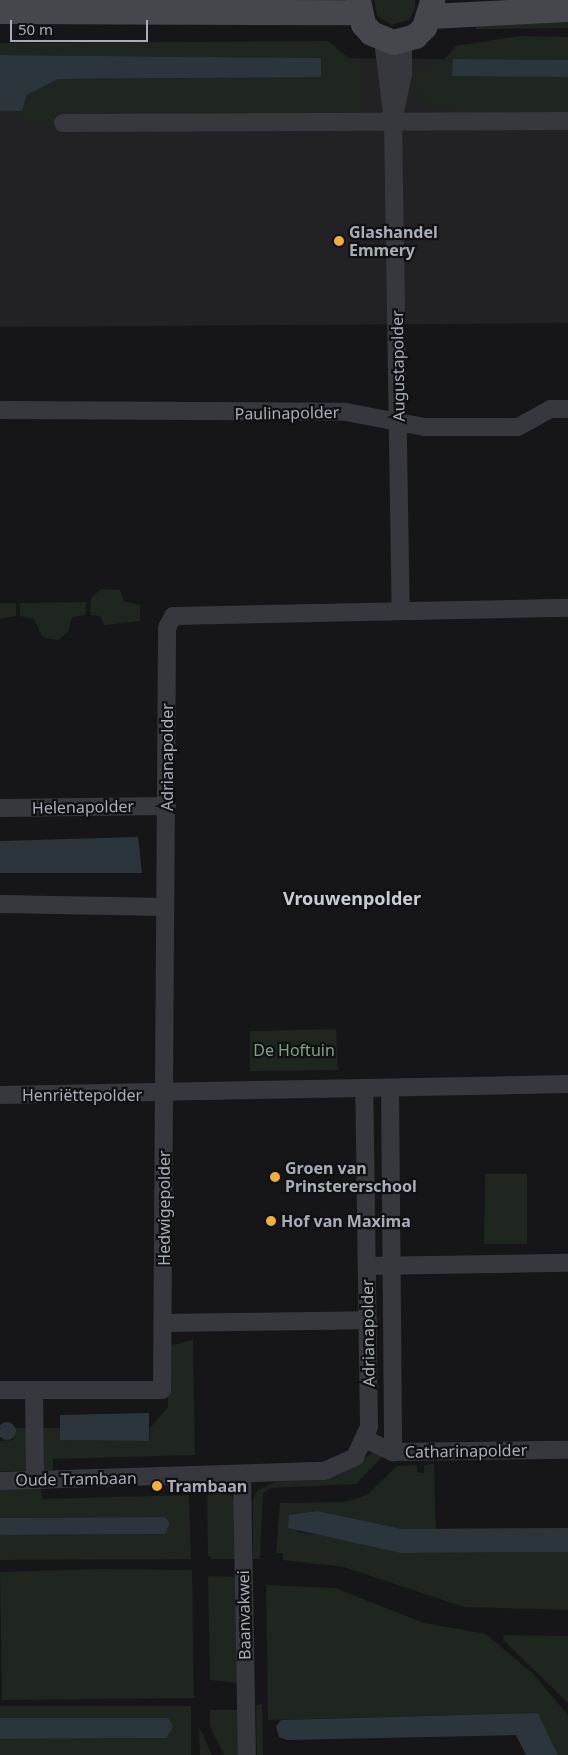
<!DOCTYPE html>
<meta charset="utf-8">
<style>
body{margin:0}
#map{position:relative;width:568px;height:1755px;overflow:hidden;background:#161618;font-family:"Noto Sans",sans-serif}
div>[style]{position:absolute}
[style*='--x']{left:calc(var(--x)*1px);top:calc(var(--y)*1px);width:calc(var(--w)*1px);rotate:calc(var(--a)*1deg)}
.built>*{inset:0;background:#222225}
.green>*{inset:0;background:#1e261f}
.water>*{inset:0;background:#2c353c}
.round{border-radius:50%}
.minor>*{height:18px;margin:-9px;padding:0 9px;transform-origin:9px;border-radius:9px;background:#37383d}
.secondary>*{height:25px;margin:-12.5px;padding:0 12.5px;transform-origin:12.5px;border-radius:12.5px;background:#45474d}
.dots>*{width:14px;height:14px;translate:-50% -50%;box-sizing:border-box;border:2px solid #111113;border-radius:50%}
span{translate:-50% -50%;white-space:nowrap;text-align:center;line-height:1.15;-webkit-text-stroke:4.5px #111113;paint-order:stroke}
.poi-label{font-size:16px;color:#a8adb8;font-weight:700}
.left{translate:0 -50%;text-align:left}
.street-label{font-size:16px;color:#a8adb8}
.park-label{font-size:16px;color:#7fa381}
.neighbourhood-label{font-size:18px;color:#c9ccd4;font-weight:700}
.scale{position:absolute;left:10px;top:20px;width:138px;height:22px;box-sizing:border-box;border:2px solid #a8adb8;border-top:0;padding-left:6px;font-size:15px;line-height:18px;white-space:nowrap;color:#a8adb8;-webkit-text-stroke:4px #111113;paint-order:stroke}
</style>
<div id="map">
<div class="built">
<i style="clip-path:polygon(321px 58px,453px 59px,452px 75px,568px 77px,568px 323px,0 327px,0 111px)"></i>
</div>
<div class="green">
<i style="clip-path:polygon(374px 0,415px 0,415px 8px,409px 20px,392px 25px,377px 16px)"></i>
<i style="clip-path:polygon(568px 19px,568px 28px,476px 29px,476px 23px)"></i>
<i style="clip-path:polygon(520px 36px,568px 37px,568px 60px,453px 59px,453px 76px,568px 77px,568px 116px,460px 115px,459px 109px,439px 109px,418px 96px,415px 75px,443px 61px,456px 46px)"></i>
<i style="clip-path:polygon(328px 41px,360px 67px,364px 108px,352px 114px,62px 112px,54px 115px,54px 131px,44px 129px,40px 121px,24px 122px,22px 111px,27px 95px,58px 79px,321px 77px,321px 58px,0 55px,0 43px)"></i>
<i style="clip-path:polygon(101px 589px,120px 590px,124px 601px,140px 605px,140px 621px,104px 625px,100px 616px,90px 615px,91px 598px)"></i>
<i style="clip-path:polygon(86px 602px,86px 615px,72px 617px,68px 632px,58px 640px,43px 638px,34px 619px,20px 616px,20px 603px)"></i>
<i style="clip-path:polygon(0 603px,16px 603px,16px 616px,0 619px)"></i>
<i style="clip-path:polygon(336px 1029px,338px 1070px,250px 1071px,250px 1031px)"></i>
<i style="clip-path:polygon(485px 1174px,527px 1174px,527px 1244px,484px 1244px)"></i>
<i style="clip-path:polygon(193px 1340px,195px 1455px,53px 1459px,53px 1470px,0 1471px,0 1441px,13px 1440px,15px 1428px,60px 1428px,60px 1440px,149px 1441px,150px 1428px,168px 1407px,168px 1346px)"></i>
<i style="clip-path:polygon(375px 1450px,386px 1453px,356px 1484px,271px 1488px,263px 1493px,260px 1559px,253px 1559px,253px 1500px,257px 1491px,275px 1482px,326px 1479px,345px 1472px)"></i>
<i style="clip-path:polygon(434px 1464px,436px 1530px,402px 1529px,318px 1511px,296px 1532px,353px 1539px,401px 1553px,568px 1552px,568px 1610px,464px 1607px,344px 1567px,283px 1560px,283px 1553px,276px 1553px,280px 1503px,345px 1502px,367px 1495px,397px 1466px,417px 1465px,417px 1472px,424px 1473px,424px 1465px)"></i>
<i style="clip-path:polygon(207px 1486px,222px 1486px,235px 1500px,236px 1559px,212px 1559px,208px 1555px)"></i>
<i style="clip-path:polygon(41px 1488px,42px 1499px,189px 1495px,191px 1559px,0 1560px,0 1535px,165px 1534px,170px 1525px,164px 1517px,0 1518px,0 1489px)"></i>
<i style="clip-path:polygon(101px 1569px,192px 1570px,194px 1698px,2px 1700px,0 1572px)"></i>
<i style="clip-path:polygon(208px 1576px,237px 1577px,239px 1683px,210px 1680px)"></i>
<i style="clip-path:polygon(266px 1585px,335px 1588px,424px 1623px,486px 1634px,533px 1674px,568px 1715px,568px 1755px,558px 1755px,538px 1713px,268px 1720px)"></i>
<i style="clip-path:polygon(504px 1635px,568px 1636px,568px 1703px,503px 1640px)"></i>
<i style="clip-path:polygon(262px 1704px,263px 1755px,257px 1755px,256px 1705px)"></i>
<i style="clip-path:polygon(0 1706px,191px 1706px,191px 1755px,0 1755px,0 1739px,166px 1738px,168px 1718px,0 1718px)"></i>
<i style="clip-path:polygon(210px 1710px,239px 1710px,240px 1755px,224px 1755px,210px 1726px)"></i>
<i style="clip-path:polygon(199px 1727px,212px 1755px,200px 1755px)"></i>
</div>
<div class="water">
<i style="clip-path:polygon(0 55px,321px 58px,321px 77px,58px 79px,27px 95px,22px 111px,0 111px)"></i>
<i style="clip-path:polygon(453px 59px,568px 60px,568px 77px,452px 76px)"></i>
<i style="clip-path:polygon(138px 837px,142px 873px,0 873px,0 841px)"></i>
<i style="clip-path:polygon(149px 1413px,149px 1441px,60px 1440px,60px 1415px)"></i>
<i class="round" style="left:-2px;top:1422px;width:18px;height:18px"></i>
<i style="clip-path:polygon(318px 1511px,402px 1529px,568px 1528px,568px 1552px,401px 1553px,288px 1528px,289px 1515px)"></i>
<i style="clip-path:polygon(165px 1517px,170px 1524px,165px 1534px,0 1535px,0 1518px)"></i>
<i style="clip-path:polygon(538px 1713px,558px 1755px,526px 1755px,516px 1735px,287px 1740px,279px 1737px,276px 1726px,281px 1720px)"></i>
<i style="clip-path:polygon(0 1718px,168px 1718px,173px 1726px,167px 1738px,0 1739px)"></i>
</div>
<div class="minor">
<i style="--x:383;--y:40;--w:83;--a:83"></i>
<i style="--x:393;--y:122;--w:489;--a:89.1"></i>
<i style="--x:394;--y:117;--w:44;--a:-78.2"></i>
<i style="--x:403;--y:74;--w:33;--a:-90"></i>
<i style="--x:63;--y:123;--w:505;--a:-0.23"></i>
<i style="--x:0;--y:410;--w:346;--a:0.3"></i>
<i style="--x:346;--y:412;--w:80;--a:10.8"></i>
<i style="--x:425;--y:427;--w:93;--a:0"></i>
<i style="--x:518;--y:427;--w:37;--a:-29"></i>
<i style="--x:550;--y:409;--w:18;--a:0"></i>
<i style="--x:0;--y:808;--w:167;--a:-0.7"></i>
<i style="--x:0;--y:904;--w:165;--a:1"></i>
<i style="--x:390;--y:1088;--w:364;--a:89.5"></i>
<i style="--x:0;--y:1095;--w:364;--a:-1.1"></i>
<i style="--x:367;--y:1266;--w:201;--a:-0.9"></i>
<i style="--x:163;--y:1323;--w:205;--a:-0.8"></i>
<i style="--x:0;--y:1390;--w:34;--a:0"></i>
<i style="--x:367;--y:1440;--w:29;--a:25"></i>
<i style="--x:393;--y:1452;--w:175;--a:-0.7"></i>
<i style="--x:242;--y:1475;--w:280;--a:89"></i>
<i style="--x:35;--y:1480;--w:90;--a:-90.6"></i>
<i style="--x:34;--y:1390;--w:128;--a:0"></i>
<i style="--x:162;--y:1390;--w:762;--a:-89.62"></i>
<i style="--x:167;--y:628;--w:13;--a:-63"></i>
<i style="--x:173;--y:616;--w:395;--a:-1.2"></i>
<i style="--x:0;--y:1481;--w:324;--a:-1.8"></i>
<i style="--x:324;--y:1471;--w:34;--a:-24"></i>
<i style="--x:355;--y:1457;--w:33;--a:-65"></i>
<i style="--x:369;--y:1427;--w:339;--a:-90.8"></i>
<i style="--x:364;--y:1088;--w:204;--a:-1.1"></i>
</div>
<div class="secondary">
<i style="--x:358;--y:0;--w:25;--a:78"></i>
<i style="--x:363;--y:24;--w:12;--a:48"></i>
<i style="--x:371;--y:33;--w:24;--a:22"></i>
<i style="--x:393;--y:42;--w:23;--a:-15"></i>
<i style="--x:415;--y:36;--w:13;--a:-45"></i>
<i style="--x:424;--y:27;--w:28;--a:-73"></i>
<i style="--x:0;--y:11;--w:358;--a:0.2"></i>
<i style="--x:430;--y:16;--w:138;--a:-2.9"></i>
</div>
<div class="dots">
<i style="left:339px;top:241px;background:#f2b134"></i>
<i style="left:275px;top:1177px;background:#f2b134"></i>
<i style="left:271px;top:1221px;background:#f2b134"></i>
<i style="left:157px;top:1486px;background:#f2b134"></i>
</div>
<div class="poi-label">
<span class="left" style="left:349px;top:241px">Glashandel<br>Emmery</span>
<span class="left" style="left:285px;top:1177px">Groen van<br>Prinstererschool</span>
<span class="left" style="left:281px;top:1221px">Hof van Maxima</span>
<span class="left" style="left:167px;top:1486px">Trambaan</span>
</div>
<div class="street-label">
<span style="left:398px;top:366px;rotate:-91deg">Augustapolder</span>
<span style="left:287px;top:413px;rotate:-1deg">Paulinapolder</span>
<span style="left:167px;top:757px;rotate:-90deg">Adrianapolder</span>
<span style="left:83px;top:807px;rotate:-1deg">Helenapolder</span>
<span style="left:82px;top:1095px">Henriëttepolder</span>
<span style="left:164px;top:1208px;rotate:-90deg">Hedwigepolder</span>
<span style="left:368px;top:1333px;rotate:-91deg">Adrianapolder</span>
<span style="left:466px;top:1451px;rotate:-1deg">Catharinapolder</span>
<span style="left:76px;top:1479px;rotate:-1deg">Oude Trambaan</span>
<span style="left:244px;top:1615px;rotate:-91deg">Baanvakwei</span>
</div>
<div class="park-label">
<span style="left:294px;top:1050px">De Hoftuin</span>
</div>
<div class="neighbourhood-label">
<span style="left:352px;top:898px">Vrouwenpolder</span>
</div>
<div class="scale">50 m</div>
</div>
